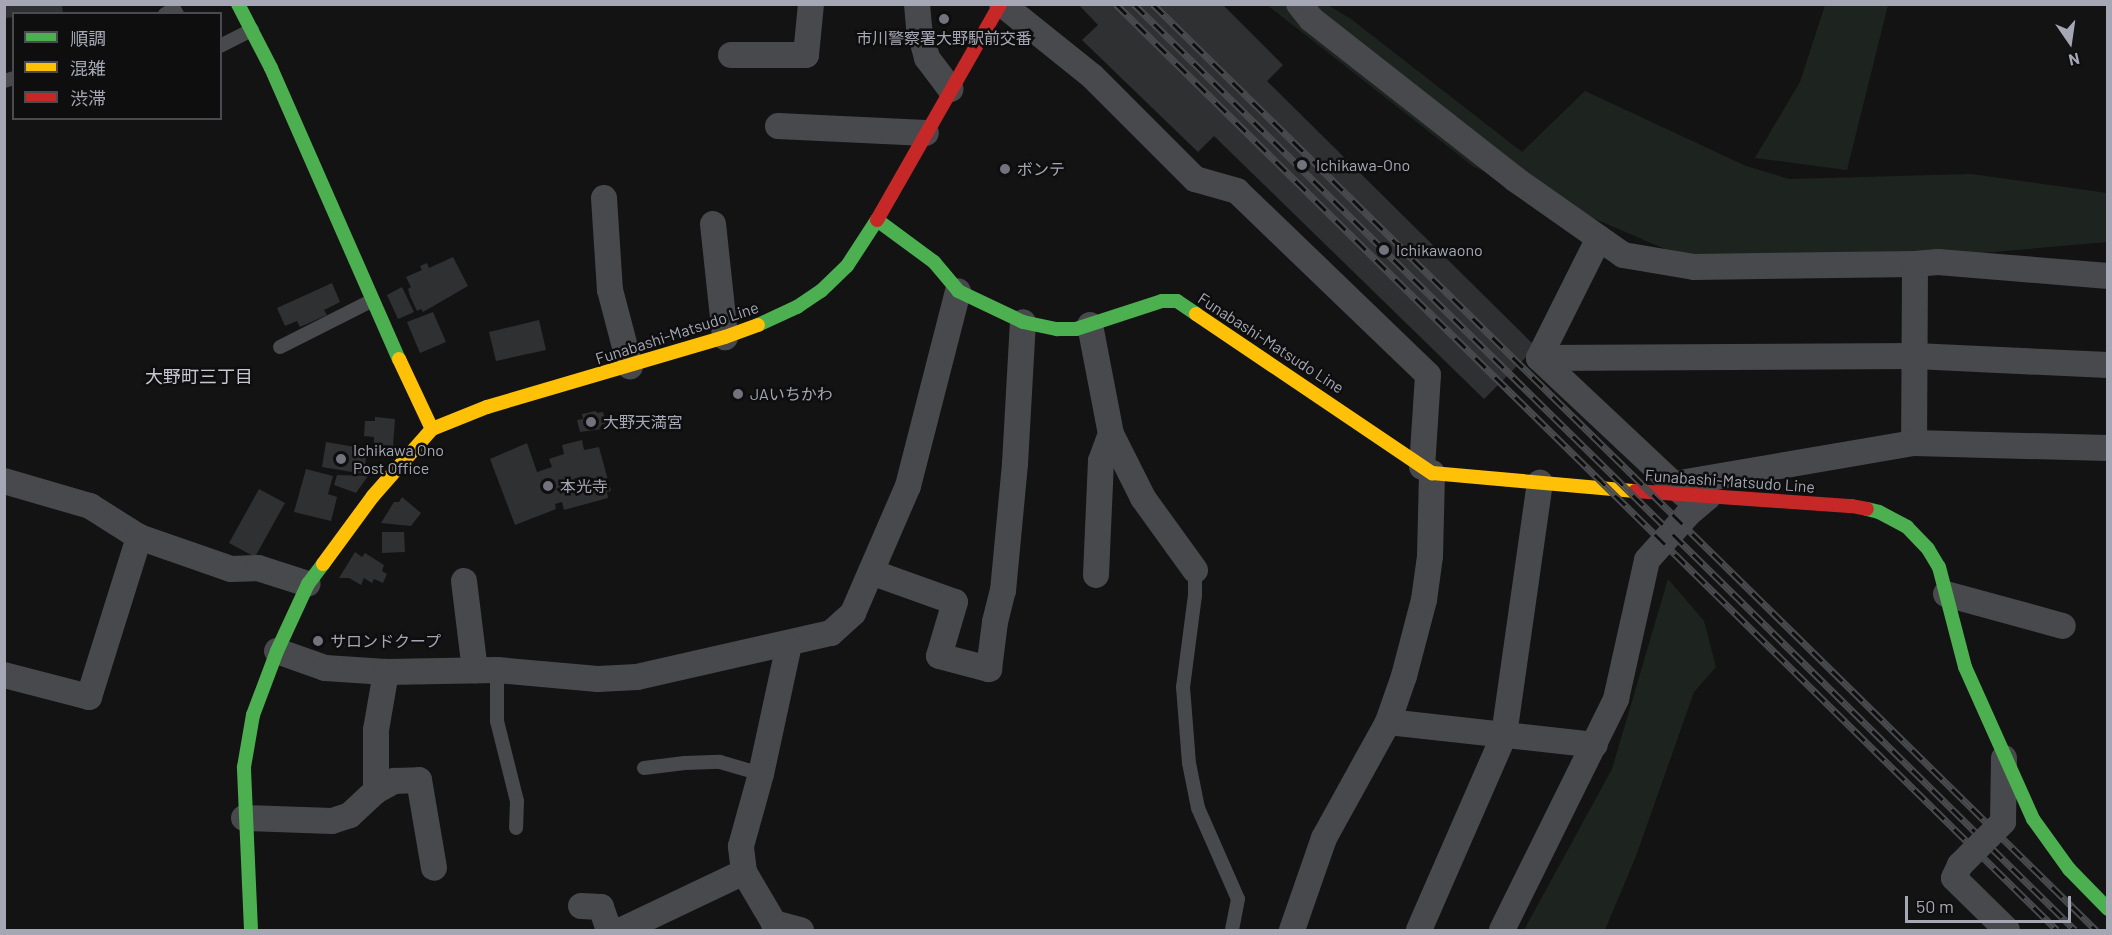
<!DOCTYPE html>
<meta charset="utf-8">
<style>
body{margin:0}
#map{position:relative;width:2112px;height:935px;overflow:hidden;background:#131314;font-family:Barlow,"Noto Sans JP",sans-serif}
div>[style]{position:absolute}
[style*='--x']{left:calc(var(--x)*1px);top:calc(var(--y)*1px);width:calc(var(--w)*1px);rotate:calc(var(--a)*1deg)}
.green>*{inset:0;background:#1d241f}
.building>*{inset:0;background:#2f3032}
.lane>*{height:14px;margin:-7px;padding:0 7px;transform-origin:7px;border-radius:7px;background:#48494c}
.street>*{height:26px;margin:-13px;padding:0 13px;transform-origin:13px;border-radius:13px;background:#48494c}
.fast>*{height:14px;margin:-7px;padding:0 7px;transform-origin:7px;border-radius:7px;background:#4caf50}
.slow>*{height:14px;margin:-7px;padding:0 7px;transform-origin:7px;border-radius:7px;background:#ffc107}
.jam>*{height:14px;margin:-7px;padding:0 7px;transform-origin:7px;border-radius:7px;background:#c62828}
.rail>*{height:7px;margin-top:-3.5px;transform-origin:0;background:repeating-linear-gradient(90deg,#0e0e0f 0 14px,#494a4d 0 28px);box-sizing:border-box;border-block:2px solid #494a4d}
.street-bridge>*{height:26px;margin:-13px;padding:0 13px;transform-origin:13px;border-radius:13px;background:#48494c}
.dots>*{width:16px;height:16px;translate:-50% -50%;box-sizing:border-box;border:3px solid #0e0e0f;border-radius:50%}
span{translate:-50% -50%;white-space:nowrap;text-align:center;line-height:1.15;-webkit-text-stroke:5px #0e0e0f;paint-order:stroke}
.poi-label{font-size:16px;color:#a5a7b4}
.left{translate:0 -50%;text-align:left}
.street-label{font-size:16px;color:#a5a7b4}
.neighbourhood-label{font-size:18px;color:#c6c7d1}
.frame{position:absolute;inset:0;border:6px solid #a5a7b4;pointer-events:none}
.legend{position:absolute;left:12px;top:12px;width:210px;height:108px;box-sizing:border-box;background:#0e0e0f;border:2px solid #4a4b51;margin:0;padding:8px 10px;list-style:none;font-size:18px;color:#a5a7b4}
.legend li{display:flex;align-items:center;gap:12px;height:30px}
.legend b{width:30px;border:2px solid #4a4b51}
.north{position:absolute;left:2040px;top:12px;width:60px;height:60px;-webkit-text-stroke:4px #0e0e0f;paint-order:stroke;rotate:167deg;font-size:16px;font-weight:700;line-height:24px;text-align:center;color:#a5a7b4}
.north::after{content:'';display:block;margin:auto;width:21px;height:27px;background:#a5a7b4;clip-path:polygon(50% 0,100% 100%,50% 72%,0 100%)}
.scale{position:absolute;left:1905px;top:896px;width:166px;height:27px;box-sizing:border-box;border:3px solid #a5a7b4;border-top:0;padding-left:8px;font-size:18px;line-height:21px;white-space:nowrap;color:#a5a7b4;-webkit-text-stroke:4px #0e0e0f;paint-order:stroke}
</style>
<div id="map">
<div class="green">
<i style="clip-path:polygon(1267px 5px,1328px 5px,1351px 19px,1522px 152px,1585px 91px,1746px 166px,1789px 179px,1971px 174px,2107px 193px,2107px 242px,1913px 259px,1686px 258px,1474px 167px)"></i>
<i style="clip-path:polygon(1825px 5px,1888px 5px,1847px 170px,1755px 158px,1800px 82px)"></i>
<i style="clip-path:polygon(1668px 579px,1704px 621px,1716px 667px,1694px 692px,1636px 856px,1605px 930px,1524px 930px,1612px 769px)"></i>
</div>
<div class="building">
<i style="clip-path:polygon(6px 4px,62px 4px,63px 14px,14px 14px,14px 17px,6px 18px)"></i>
<i style="clip-path:polygon(1078px 4px,1222px 4px,1283px 65px,1267px 81px,1536px 347px,1484px 399px,1214px 136px,1198px 152px,1082px 40px,1098px 25px)"></i>
<i style="clip-path:polygon(453px 257px,468px 286px,423px 312px,421px 309px,417px 311px,410px 296px,408px 289px,411px 287px,406px 277px,422px 270px,420px 266px,427px 263px,429px 268px)"></i>
<i style="clip-path:polygon(332px 283px,340px 302px,324px 310px,327px 315px,300px 327px,297px 321px,285px 326px,277px 308px)"></i>
<i style="clip-path:polygon(402px 287px,414px 312px,398px 319px,387px 295px)"></i>
<i style="clip-path:polygon(433px 312px,446px 342px,420px 353px,407px 322px)"></i>
<i style="clip-path:polygon(539px 320px,546px 350px,496px 361px,489px 332px)"></i>
<i style="clip-path:polygon(596px 411px,597px 413px,603px 412px,606px 423px,601px 425px,602px 429px,580px 432px,577px 420px,583px 419px,582px 414px)"></i>
<i style="clip-path:polygon(375px 417px,395px 419px,393px 446px,374px 444px,374px 437px,364px 436px,365px 421px,375px 421px)"></i>
<i style="clip-path:polygon(582px 440px,584px 450px,599px 447px,611px 491px,607px 492px,608px 498px,564px 510px,562px 502px,555px 504px,556px 509px,515px 525px,490px 459px,527px 443px,537px 472px,552px 467px,549px 459px,564px 454px,562px 445px)"></i>
<i style="clip-path:polygon(326px 442px,367px 449px,364px 474px,322px 467px)"></i>
<i style="clip-path:polygon(306px 469px,333px 476px,328px 494px,337px 497px,331px 521px,294px 512px)"></i>
<i style="clip-path:polygon(337px 475px,368px 476px,356px 493px,334px 485px)"></i>
<i style="clip-path:polygon(259px 489px,285px 503px,255px 557px,229px 543px)"></i>
<i style="clip-path:polygon(402px 497px,421px 513px,411px 526px,381px 523px,394px 502px,399px 502px)"></i>
<i style="clip-path:polygon(382px 532px,404px 532px,405px 552px,382px 553px)"></i>
<i style="clip-path:polygon(355px 552px,362px 557px,365px 553px,384px 565px,382px 571px,387px 574px,383px 583px,374px 579px,372px 583px,364px 578px,361px 585px,349px 578px,339px 578px)"></i>
</div>
<div class="lane">
<i style="--x:165;--y:14;--w:10;--a:-29"></i>
<i style="--x:174;--y:9;--w:6;--a:59"></i>
<i style="--x:220;--y:46;--w:36;--a:-27"></i>
<i style="--x:4;--y:81;--w:10;--a:-17"></i>
<i style="--x:280;--y:347;--w:102;--a:-26.8"></i>
<i style="--x:1195;--y:570;--w:25;--a:90"></i>
<i style="--x:1195;--y:595;--w:93;--a:97.4"></i>
<i style="--x:1183;--y:687;--w:76;--a:85.5"></i>
<i style="--x:1189;--y:763;--w:46;--a:78.7"></i>
<i style="--x:1198;--y:808;--w:99;--a:66.3"></i>
<i style="--x:1238;--y:899;--w:32;--a:101"></i>
<i style="--x:497;--y:670;--w:51;--a:90"></i>
<i style="--x:497;--y:721;--w:82;--a:76"></i>
<i style="--x:517;--y:801;--w:27;--a:92"></i>
<i style="--x:644;--y:768;--w:41;--a:-7"></i>
<i style="--x:685;--y:763;--w:35;--a:-2"></i>
<i style="--x:720;--y:762;--w:43;--a:16.3"></i>
</div>
<div class="street">
<i style="--x:917;--y:4;--w:24;--a:85"></i>
<i style="--x:919;--y:28;--w:31;--a:75"></i>
<i style="--x:927;--y:58;--w:39;--a:53"></i>
<i style="--x:1002;--y:4;--w:115;--a:38.7"></i>
<i style="--x:1092;--y:76;--w:146;--a:45"></i>
<i style="--x:1195;--y:179;--w:44;--a:15.9"></i>
<i style="--x:1237;--y:191;--w:265;--a:43.9"></i>
<i style="--x:1428;--y:375;--w:92;--a:93.7"></i>
<i style="--x:1299;--y:4;--w:19;--a:51"></i>
<i style="--x:1311;--y:19;--w:259;--a:38.1"></i>
<i style="--x:1515;--y:179;--w:132;--a:35.1"></i>
<i style="--x:1623;--y:255;--w:72;--a:9.6"></i>
<i style="--x:1694;--y:267;--w:221;--a:-0.8"></i>
<i style="--x:1915;--y:264;--w:179;--a:90.3"></i>
<i style="--x:731;--y:55;--w:75;--a:0"></i>
<i style="--x:806;--y:55;--w:51;--a:-84.4"></i>
<i style="--x:778;--y:126;--w:148;--a:2.7"></i>
<i style="--x:604;--y:198;--w:92;--a:86.3"></i>
<i style="--x:610;--y:290;--w:79;--a:75.3"></i>
<i style="--x:713;--y:224;--w:114;--a:83.9"></i>
<i style="--x:1599;--y:238;--w:134;--a:116.6"></i>
<i style="--x:1539;--y:358;--w:199;--a:43.2"></i>
<i style="--x:1915;--y:264;--w:23;--a:-5"></i>
<i style="--x:1938;--y:262;--w:171;--a:4.7"></i>
<i style="--x:1090;--y:325;--w:111;--a:79.1"></i>
<i style="--x:1111;--y:434;--w:72;--a:63.4"></i>
<i style="--x:1143;--y:498;--w:89;--a:54.2"></i>
<i style="--x:1539;--y:358;--w:376;--a:-0.3"></i>
<i style="--x:1915;--y:356;--w:193;--a:2.7"></i>
<i style="--x:4;--y:481;--w:90;--a:16.2"></i>
<i style="--x:90;--y:506;--w:58;--a:32.3"></i>
<i style="--x:139;--y:537;--w:97;--a:19.2"></i>
<i style="--x:231;--y:569;--w:27;--a:-2"></i>
<i style="--x:258;--y:568;--w:52;--a:17.7"></i>
<i style="--x:1674;--y:484;--w:243;--a:-9.7"></i>
<i style="--x:1914;--y:443;--w:194;--a:1.5"></i>
<i style="--x:871;--y:572;--w:89;--a:19.7"></i>
<i style="--x:955;--y:602;--w:56;--a:106.5"></i>
<i style="--x:939;--y:656;--w:52;--a:14.6"></i>
<i style="--x:989;--y:669;--w:47;--a:-82.7"></i>
<i style="--x:995;--y:622;--w:32;--a:-76"></i>
<i style="--x:1003;--y:591;--w:128;--a:-84.6"></i>
<i style="--x:1015;--y:464;--w:142;--a:-86.8"></i>
<i style="--x:1096;--y:575;--w:114;--a:-87.5"></i>
<i style="--x:1101;--y:461;--w:29;--a:-70"></i>
<i style="--x:464;--y:581;--w:90;--a:83"></i>
<i style="--x:1946;--y:594;--w:121;--a:15.3"></i>
<i style="--x:277;--y:651;--w:51;--a:19.5"></i>
<i style="--x:325;--y:668;--w:61;--a:3.8"></i>
<i style="--x:386;--y:672;--w:111;--a:-1"></i>
<i style="--x:497;--y:670;--w:101;--a:5.1"></i>
<i style="--x:598;--y:679;--w:39;--a:-3"></i>
<i style="--x:637;--y:677;--w:199;--a:-12.8"></i>
<i style="--x:831;--y:633;--w:30;--a:-42"></i>
<i style="--x:853;--y:613;--w:138;--a:-66.6"></i>
<i style="--x:908;--y:486;--w:201;--a:-75.6"></i>
<i style="--x:4;--y:675;--w:88;--a:14.5"></i>
<i style="--x:89;--y:697;--w:168;--a:-72.6"></i>
<i style="--x:1388;--y:722;--w:208;--a:6.3"></i>
<i style="--x:376;--y:791;--w:21;--a:-29"></i>
<i style="--x:394;--y:781;--w:25;--a:-2"></i>
<i style="--x:419;--y:780;--w:89;--a:80.3"></i>
<i style="--x:244;--y:818;--w:88;--a:2"></i>
<i style="--x:332;--y:821;--w:19;--a:-18"></i>
<i style="--x:350;--y:815;--w:35;--a:-43"></i>
<i style="--x:376;--y:791;--w:61;--a:-90"></i>
<i style="--x:376;--y:730;--w:59;--a:-80.2"></i>
<i style="--x:2003;--y:822;--w:64;--a:-89.1"></i>
<i style="--x:1960;--y:865;--w:14;--a:115"></i>
<i style="--x:1954;--y:878;--w:74;--a:44.5"></i>
<i style="--x:581;--y:906;--w:20;--a:3"></i>
<i style="--x:601;--y:907;--w:24;--a:71"></i>
<i style="--x:609;--y:930;--w:13;--a:0"></i>
<i style="--x:622;--y:930;--w:135;--a:-25.4"></i>
<i style="--x:774;--y:923;--w:28;--a:15"></i>
<i style="--x:775;--y:930;--w:7;--a:-98"></i>
<i style="--x:774;--y:923;--w:59;--a:-120.5"></i>
<i style="--x:744;--y:872;--w:26;--a:-97"></i>
<i style="--x:741;--y:846;--w:75;--a:-74.5"></i>
<i style="--x:761;--y:774;--w:132;--a:-77.8"></i>
<i style="--x:1292;--y:930;--w:97;--a:-70.8"></i>
<i style="--x:1324;--y:838;--w:132;--a:-61.1"></i>
<i style="--x:1388;--y:722;--w:49;--a:-70.8"></i>
<i style="--x:1404;--y:676;--w:79;--a:-75.3"></i>
<i style="--x:1424;--y:600;--w:44;--a:-82.2"></i>
<i style="--x:1430;--y:556;--w:83;--a:-88.6"></i>
<i style="--x:1419;--y:930;--w:213;--a:-66.4"></i>
<i style="--x:1504;--y:735;--w:255;--a:-81.9"></i>
<i style="--x:1502;--y:930;--w:258;--a:-63.7"></i>
<i style="--x:1616;--y:699;--w:142;--a:-77.4"></i>
<i style="--x:1647;--y:560;--w:63;--a:-48.2"></i>
<i style="--x:1689;--y:513;--w:25;--a:-40"></i>
</div>
<div class="fast">
<i style="--x:238;--y:4;--w:72;--a:62.7"></i>
<i style="--x:271;--y:68;--w:318;--a:66.3"></i>
<i style="--x:758;--y:325;--w:43;--a:-24.8"></i>
<i style="--x:797;--y:307;--w:29;--a:-34"></i>
<i style="--x:821;--y:291;--w:36;--a:-44"></i>
<i style="--x:847;--y:266;--w:55;--a:-56.9"></i>
<i style="--x:877;--y:220;--w:71;--a:36.4"></i>
<i style="--x:934;--y:262;--w:38;--a:50"></i>
<i style="--x:958;--y:291;--w:72;--a:25.5"></i>
<i style="--x:1023;--y:322;--w:35;--a:12"></i>
<i style="--x:1057;--y:329;--w:19;--a:0"></i>
<i style="--x:1076;--y:329;--w:90;--a:-18"></i>
<i style="--x:1162;--y:301;--w:15;--a:0"></i>
<i style="--x:1177;--y:301;--w:23;--a:34"></i>
<i style="--x:1867;--y:509;--w:12;--a:14"></i>
<i style="--x:1879;--y:512;--w:32;--a:28"></i>
<i style="--x:1907;--y:527;--w:30;--a:46"></i>
<i style="--x:1928;--y:549;--w:21;--a:59"></i>
<i style="--x:1939;--y:567;--w:103;--a:75.4"></i>
<i style="--x:1965;--y:667;--w:167;--a:65.9"></i>
<i style="--x:2033;--y:819;--w:62;--a:54.2"></i>
<i style="--x:2069;--y:869;--w:56;--a:45.7"></i>
<i style="--x:251;--y:930;--w:163;--a:-92.5"></i>
<i style="--x:244;--y:767;--w:53;--a:-80.2"></i>
<i style="--x:253;--y:715;--w:68;--a:-69.4"></i>
<i style="--x:277;--y:651;--w:74;--a:-65.2"></i>
<i style="--x:308;--y:584;--w:25;--a:-53"></i>
</div>
<div class="slow">
<i style="--x:1196;--y:314;--w:285;--a:34"></i>
<i style="--x:1432;--y:473;--w:204;--a:5.1"></i>
<i style="--x:399;--y:359;--w:77;--a:64.8"></i>
<i style="--x:432;--y:429;--w:59;--a:-21.8"></i>
<i style="--x:487;--y:407;--w:248;--a:-16.4"></i>
<i style="--x:725;--y:337;--w:35;--a:-20"></i>
<i style="--x:323;--y:564;--w:84;--a:-53.7"></i>
<i style="--x:373;--y:496;--w:89;--a:-48.6"></i>
</div>
<div class="jam">
<i style="--x:877;--y:220;--w:249;--a:-60.3"></i>
<i style="--x:1635;--y:491;--w:218;--a:4"></i>
<i style="--x:1852;--y:506;--w:15;--a:11"></i>
</div>
<div class="rail">
<i style="--x:1116;--y:4;--w:1320;--a:44.54"></i>
<i style="--x:1134;--y:4;--w:1320;--a:44.54"></i>
<i style="--x:1153;--y:4;--w:1322;--a:44.48"></i>
</div>
<div class="street-bridge">
<i style="--x:1960;--y:865;--w:61;--a:-45"></i>
</div>
<div class="dots">
<i style="left:944px;top:19px;background:#72737c"></i>
<i style="left:1302px;top:165px;background:#72737c"></i>
<i style="left:1005px;top:169px;background:#72737c"></i>
<i style="left:1384px;top:250px;background:#72737c"></i>
<i style="left:738px;top:394px;background:#72737c"></i>
<i style="left:591px;top:422px;background:#72737c"></i>
<i style="left:341px;top:459px;background:#72737c"></i>
<i style="left:548px;top:486px;background:#72737c"></i>
<i style="left:318px;top:641px;background:#72737c"></i>
</div>
<div class="poi-label">
<span style="left:944px;top:38px">市川警察署大野駅前交番</span>
<span class="left" style="left:1316px;top:165px">Ichikawa-Ono</span>
<span class="left" style="left:1017px;top:169px">ボンテ</span>
<span class="left" style="left:1396px;top:250px">Ichikawaono</span>
<span class="left" style="left:750px;top:394px">JAいちかわ</span>
<span class="left" style="left:603px;top:422px">大野天満宮</span>
<span class="left" style="left:353px;top:459px">Ichikawa Ono<br>Post Office</span>
<span class="left" style="left:560px;top:486px">本光寺</span>
<span class="left" style="left:330px;top:641px">サロンドクープ</span>
</div>
<div class="street-label">
<span style="left:677px;top:333px;rotate:-18deg">Funabashi-Matsudo Line</span>
<span style="left:1271px;top:343px;rotate:33deg">Funabashi-Matsudo Line</span>
<span style="left:1730px;top:481px;rotate:4deg">Funabashi-Matsudo Line</span>
</div>
<div class="neighbourhood-label">
<span style="left:199px;top:376px">大野町三丁目</span>
</div>
<div class="frame"></div>
<ul class="legend">
<li><b style="height:8px;background:#4caf50"></b>順調</li>
<li><b style="height:8px;background:#ffc107"></b>混雑</li>
<li><b style="height:8px;background:#c62828"></b>渋滞</li>
</ul>
<div class="north">N</div>
<div class="scale">50 m</div>
</div>
